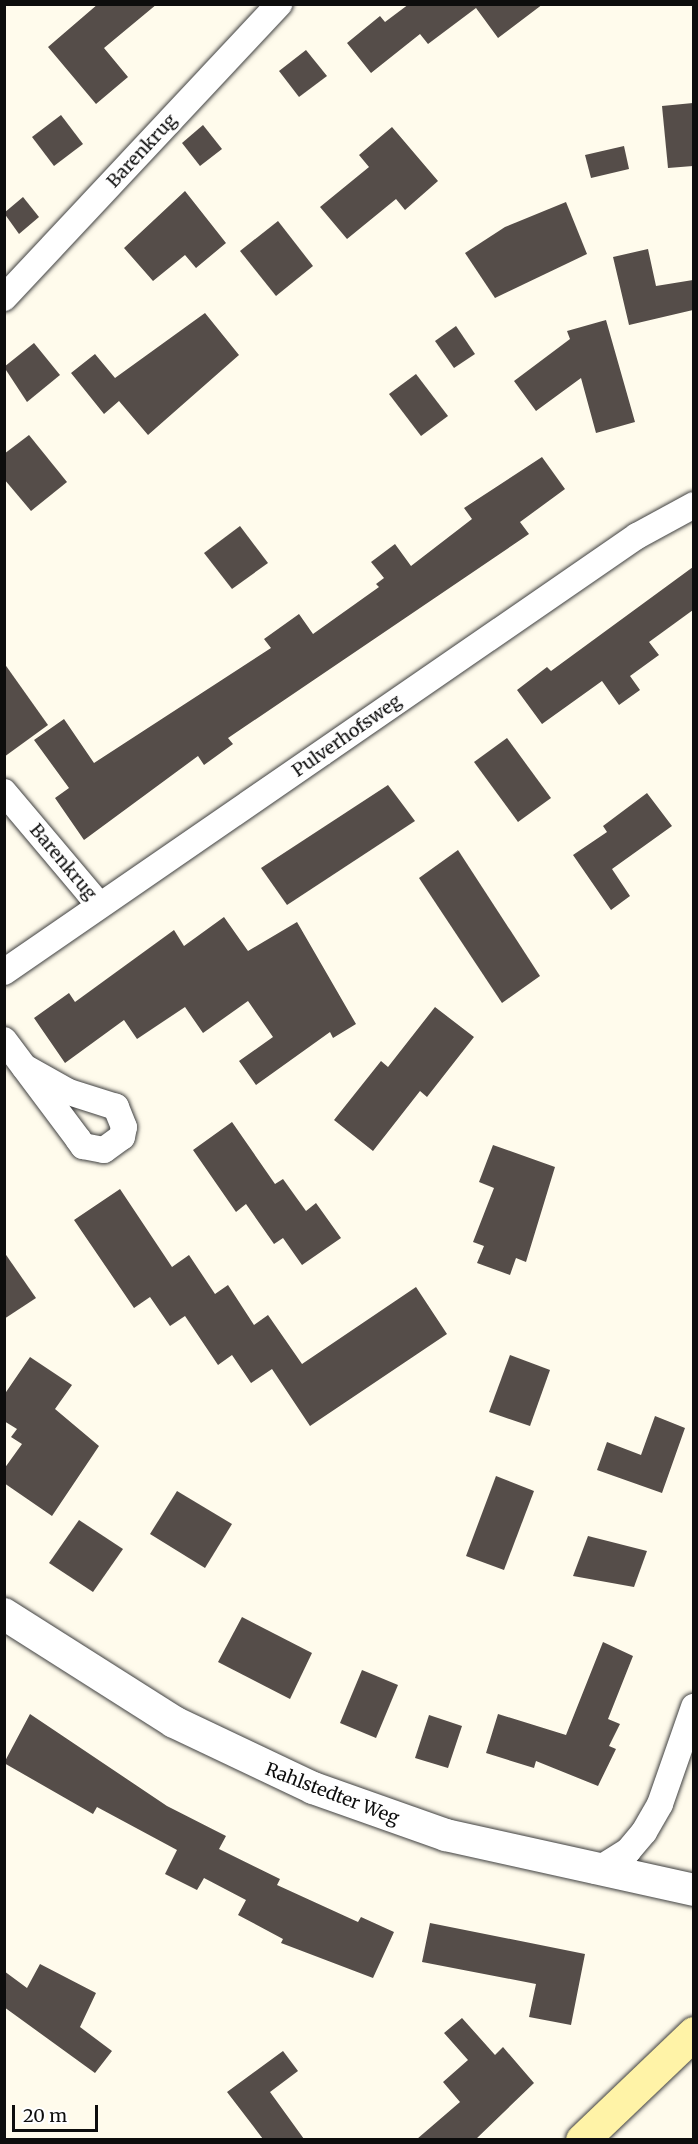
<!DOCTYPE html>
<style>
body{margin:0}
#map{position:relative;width:698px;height:2144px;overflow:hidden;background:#fffbec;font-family:Merriweather,serif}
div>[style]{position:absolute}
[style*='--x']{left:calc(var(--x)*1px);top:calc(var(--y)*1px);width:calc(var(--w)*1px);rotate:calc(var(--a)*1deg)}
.building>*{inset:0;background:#554d49}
.roads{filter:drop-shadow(0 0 2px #404040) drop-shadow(0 0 2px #404040)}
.minor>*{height:26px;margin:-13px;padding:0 13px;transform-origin:13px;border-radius:13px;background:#fff}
.tertiary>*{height:32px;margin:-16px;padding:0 16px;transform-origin:16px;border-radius:16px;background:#fff}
.secondary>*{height:33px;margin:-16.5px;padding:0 16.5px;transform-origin:16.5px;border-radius:16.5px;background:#fff3a7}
span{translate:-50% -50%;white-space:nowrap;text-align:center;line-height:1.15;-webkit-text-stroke:6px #fff;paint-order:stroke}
.street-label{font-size:18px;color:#0d0d0d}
.frame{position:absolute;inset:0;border:6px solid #0d0d0d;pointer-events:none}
.scale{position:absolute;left:12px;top:2105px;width:86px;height:27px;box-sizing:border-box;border:3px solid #0d0d0d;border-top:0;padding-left:8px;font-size:18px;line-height:21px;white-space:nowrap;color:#0d0d0d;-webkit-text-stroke:4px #fff;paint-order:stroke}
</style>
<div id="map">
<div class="building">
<i style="clip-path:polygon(98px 4px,157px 4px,104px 48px,128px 77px,96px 104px,48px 47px)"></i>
<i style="clip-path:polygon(409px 4px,543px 4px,498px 38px,476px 8px,428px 44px,420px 34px,371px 73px,347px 43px,380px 16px,385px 22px)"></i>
<i style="clip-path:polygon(306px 50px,327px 76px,299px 97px,279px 71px)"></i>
<i style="clip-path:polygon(693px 103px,693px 166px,668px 168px,662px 106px)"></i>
<i style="clip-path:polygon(61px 115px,83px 144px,54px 166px,32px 137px)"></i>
<i style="clip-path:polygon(203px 125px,222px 149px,200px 166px,182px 143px)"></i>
<i style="clip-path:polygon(392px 127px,438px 181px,405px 210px,396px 199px,347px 239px,320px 207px,369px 167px,359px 155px)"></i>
<i style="clip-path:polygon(624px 146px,629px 169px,591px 178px,585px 155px)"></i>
<i style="clip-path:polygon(185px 191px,226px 243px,196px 268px,185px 255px,153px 281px,124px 248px)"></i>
<i style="clip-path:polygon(23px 197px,39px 217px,19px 234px,4px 213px)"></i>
<i style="clip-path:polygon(566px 202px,587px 254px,495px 298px,465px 253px,505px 227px)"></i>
<i style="clip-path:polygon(278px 221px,313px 266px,276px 296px,240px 251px)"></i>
<i style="clip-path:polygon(648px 249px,656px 286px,693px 280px,693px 310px,629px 325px,613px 257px)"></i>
<i style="clip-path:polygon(205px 313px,239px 355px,148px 435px,119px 401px,104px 414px,71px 373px,95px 354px,115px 378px)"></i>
<i style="clip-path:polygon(606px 320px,635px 422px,596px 433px,581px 378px,536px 411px,514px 381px,570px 339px,567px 331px)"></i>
<i style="clip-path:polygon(456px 326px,475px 354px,454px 368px,435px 341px)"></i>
<i style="clip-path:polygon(34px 343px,60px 375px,27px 402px,4px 367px)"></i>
<i style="clip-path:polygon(416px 374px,448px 416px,421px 436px,389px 394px)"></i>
<i style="clip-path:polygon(29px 435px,67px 482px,31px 511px,4px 479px,4px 454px)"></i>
<i style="clip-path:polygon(542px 457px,565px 489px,520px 522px,529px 534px,228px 738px,233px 744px,204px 765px,198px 756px,84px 840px,55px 798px,69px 788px,34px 740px,64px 719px,94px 763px,271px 648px,264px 639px,299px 614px,313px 634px,379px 587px,376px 584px,384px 578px,371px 562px,395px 544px,411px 566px,472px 519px,464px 508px)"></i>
<i style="clip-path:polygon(240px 526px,268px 563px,232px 589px,204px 553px)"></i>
<i style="clip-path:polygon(693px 567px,693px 610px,649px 642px,659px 655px,630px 676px,640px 690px,619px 705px,602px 681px,542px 724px,517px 690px,547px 667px,551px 671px)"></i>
<i style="clip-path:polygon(4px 663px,48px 725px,4px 757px)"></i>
<i style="clip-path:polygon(507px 738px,551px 798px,518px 822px,474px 762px)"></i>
<i style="clip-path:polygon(388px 785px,415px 821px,287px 905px,261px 868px)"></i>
<i style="clip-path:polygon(647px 793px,672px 826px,612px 869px,630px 896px,611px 910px,573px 855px,607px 832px,603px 826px)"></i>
<i style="clip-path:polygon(458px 850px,540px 976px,502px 1003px,419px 878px)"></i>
<i style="clip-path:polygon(224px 917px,248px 951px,297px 922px,356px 1024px,333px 1038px,330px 1032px,256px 1085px,239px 1061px,273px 1037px,248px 1001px,203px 1033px,185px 1007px,137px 1039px,124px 1020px,65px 1063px,34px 1018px,69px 993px,75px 1002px,174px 930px,184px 946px)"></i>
<i style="clip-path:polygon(435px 1007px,474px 1037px,427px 1097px,420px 1091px,373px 1151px,334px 1120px,381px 1061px,388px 1067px)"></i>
<i style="clip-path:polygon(232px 1122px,275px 1184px,283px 1179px,306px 1211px,316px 1203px,341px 1238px,302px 1265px,283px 1238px,274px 1244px,246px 1204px,236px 1212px,193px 1150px)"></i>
<i style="clip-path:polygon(493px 1145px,555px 1167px,526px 1262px,516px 1258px,510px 1275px,477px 1263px,484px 1246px,473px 1242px,494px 1188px,479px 1182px)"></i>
<i style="clip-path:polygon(120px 1189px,172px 1267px,189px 1255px,215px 1294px,228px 1285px,254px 1325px,268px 1315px,302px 1364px,416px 1287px,447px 1334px,310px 1426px,272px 1369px,251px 1383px,232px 1355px,218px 1365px,185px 1316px,170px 1326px,150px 1297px,134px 1308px,74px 1220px)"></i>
<i style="clip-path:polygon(4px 1252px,36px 1298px,4px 1319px)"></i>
<i style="clip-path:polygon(510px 1355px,550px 1370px,530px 1426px,489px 1412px)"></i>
<i style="clip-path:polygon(30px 1357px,72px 1385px,55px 1409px,99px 1446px,52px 1516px,4px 1483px,4px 1469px,22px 1444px,11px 1437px,17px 1429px,4px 1421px,4px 1395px)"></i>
<i style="clip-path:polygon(655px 1416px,685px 1428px,662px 1493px,597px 1470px,607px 1442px,641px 1455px)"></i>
<i style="clip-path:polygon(496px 1476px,534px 1491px,504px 1570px,466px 1556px)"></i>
<i style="clip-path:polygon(177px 1491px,232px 1524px,205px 1568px,150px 1534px)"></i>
<i style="clip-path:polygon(79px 1520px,123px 1549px,93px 1592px,49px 1563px)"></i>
<i style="clip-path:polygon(588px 1536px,647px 1551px,634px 1587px,573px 1576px)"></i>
<i style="clip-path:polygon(242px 1617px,312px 1653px,290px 1699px,218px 1662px)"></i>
<i style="clip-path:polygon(603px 1642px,633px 1656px,608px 1719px,620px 1724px,609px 1746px,616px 1749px,598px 1786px,536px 1761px,534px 1768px,486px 1753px,498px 1714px,566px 1735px)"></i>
<i style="clip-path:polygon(362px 1670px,398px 1685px,376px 1738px,340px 1723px)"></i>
<i style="clip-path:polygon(30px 1714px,167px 1806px,226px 1836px,219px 1849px,280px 1879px,277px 1885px,358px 1922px,361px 1917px,394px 1932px,373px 1978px,281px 1943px,283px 1939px,238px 1915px,246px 1900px,204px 1878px,197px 1890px,165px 1874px,177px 1850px,97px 1807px,93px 1814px,4px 1763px)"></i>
<i style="clip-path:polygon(429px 1715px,462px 1726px,448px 1768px,415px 1758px)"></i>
<i style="clip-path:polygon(430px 1923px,585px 1954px,571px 2025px,529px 2017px,536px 1984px,422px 1962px)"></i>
<i style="clip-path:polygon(40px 1964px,96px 1993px,80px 2027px,112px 2051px,95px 2073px,4px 2007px,4px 1971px,27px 1988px)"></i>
<i style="clip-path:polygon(462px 2018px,495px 2055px,503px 2047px,534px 2083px,476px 2139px,417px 2139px,460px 2102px,443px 2082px,468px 2060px,444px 2033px)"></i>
<i style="clip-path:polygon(283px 2051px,298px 2071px,270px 2092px,304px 2139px,263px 2139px,227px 2092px)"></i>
</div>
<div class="roads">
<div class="minor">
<i style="--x:4;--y:298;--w:403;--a:-46.9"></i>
<i style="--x:4;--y:792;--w:148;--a:49.9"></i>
<i style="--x:4;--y:972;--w:769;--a:-34.56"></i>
<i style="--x:637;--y:536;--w:65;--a:-28.5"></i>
<i style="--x:4;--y:1040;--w:124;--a:53.2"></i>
<i style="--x:78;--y:1139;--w:9;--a:54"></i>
<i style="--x:83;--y:1146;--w:21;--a:11"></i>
<i style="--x:104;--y:1150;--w:22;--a:-36"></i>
<i style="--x:122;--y:1137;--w:10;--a:-79"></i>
<i style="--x:124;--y:1127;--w:22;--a:-112"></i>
<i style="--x:116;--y:1107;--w:49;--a:-162.3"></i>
<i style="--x:69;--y:1092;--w:51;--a:-150.9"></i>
<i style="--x:596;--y:1871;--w:38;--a:-32"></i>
<i style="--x:628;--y:1851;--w:25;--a:-50"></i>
<i style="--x:644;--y:1832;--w:32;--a:-60"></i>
<i style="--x:660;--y:1804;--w:103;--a:-70.7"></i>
</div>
<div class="tertiary">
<i style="--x:4;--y:1614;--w:201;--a:32.4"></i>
<i style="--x:174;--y:1722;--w:154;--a:25.4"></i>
<i style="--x:313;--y:1788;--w:141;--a:19.5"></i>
<i style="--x:446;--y:1835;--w:254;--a:12.5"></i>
</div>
<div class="secondary">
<i style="--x:582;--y:2140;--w:155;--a:-43.7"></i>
</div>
</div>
<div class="street-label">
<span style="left:142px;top:151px;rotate:-47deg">Barenkrug</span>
<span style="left:347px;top:736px;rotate:-35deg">Pulverhofsweg</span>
<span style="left:63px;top:862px;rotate:50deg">Barenkrug</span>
<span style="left:332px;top:1794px;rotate:21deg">Rahlstedter Weg</span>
</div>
<div class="frame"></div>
<div class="scale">20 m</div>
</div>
